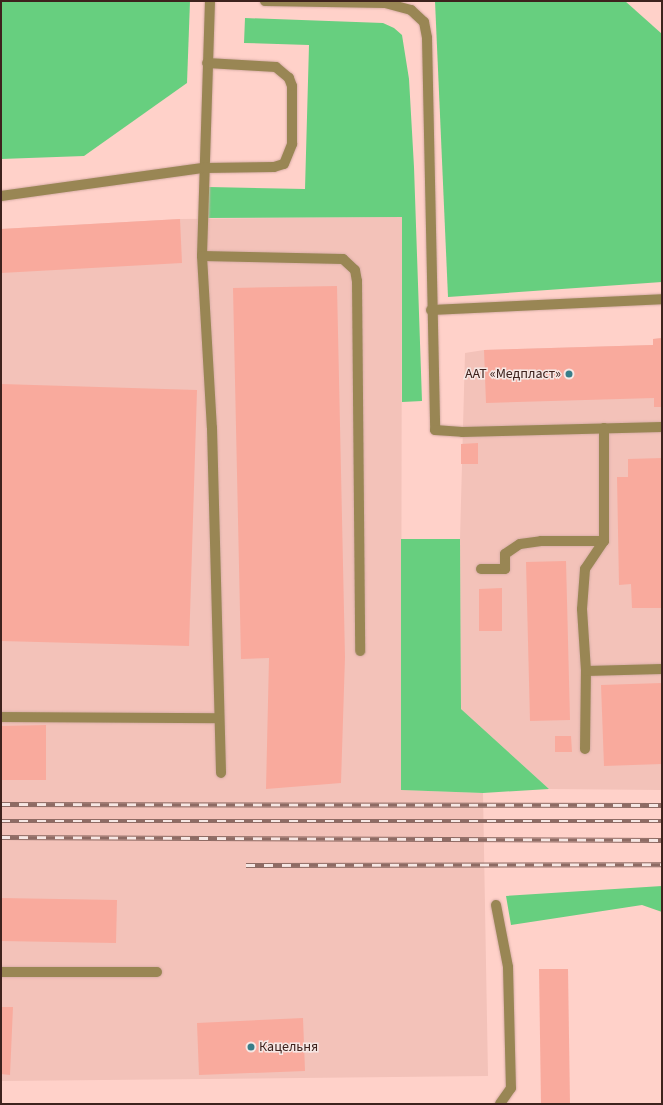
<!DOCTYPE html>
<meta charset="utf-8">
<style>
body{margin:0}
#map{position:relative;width:663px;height:1105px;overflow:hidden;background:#ffd1c9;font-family:"Source Sans 3",sans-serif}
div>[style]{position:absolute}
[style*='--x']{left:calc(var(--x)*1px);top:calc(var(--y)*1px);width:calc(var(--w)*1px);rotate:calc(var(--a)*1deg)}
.built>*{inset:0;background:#f3c2b9}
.green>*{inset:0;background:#67cf7f}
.building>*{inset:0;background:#f9aa9d}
.roads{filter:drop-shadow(0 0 1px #d8aea7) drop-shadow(0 0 1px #d8aea7)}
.minor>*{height:10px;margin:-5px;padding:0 5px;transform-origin:5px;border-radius:5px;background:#998654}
.rail>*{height:4.5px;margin-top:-2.25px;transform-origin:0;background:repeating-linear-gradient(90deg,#f6e7e4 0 9px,#8e6b64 0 18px);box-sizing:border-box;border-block:1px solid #8e6b64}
.dots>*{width:11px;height:11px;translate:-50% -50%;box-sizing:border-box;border:2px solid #f6e7e4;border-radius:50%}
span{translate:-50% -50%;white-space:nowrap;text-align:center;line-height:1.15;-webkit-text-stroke:3px #f6e7e4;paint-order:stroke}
.poi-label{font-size:14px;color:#3e221d}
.right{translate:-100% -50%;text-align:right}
.left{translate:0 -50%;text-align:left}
.frame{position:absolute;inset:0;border:2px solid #3e221d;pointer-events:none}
</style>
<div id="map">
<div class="built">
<i style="clip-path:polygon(402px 217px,401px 790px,483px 793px,488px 1076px,1px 1081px,1px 229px,180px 219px)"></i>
<i style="clip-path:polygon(662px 338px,662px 790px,549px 789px,461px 709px,460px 539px,465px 353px,484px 350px,653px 345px,653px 339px)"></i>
</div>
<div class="green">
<i style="clip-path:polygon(1px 1px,190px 1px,187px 83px,84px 156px,1px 159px)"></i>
<i style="clip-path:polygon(435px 1px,625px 1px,662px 34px,662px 282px,448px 297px)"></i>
<i style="clip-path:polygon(245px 18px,383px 23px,394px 28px,402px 35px,409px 79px,414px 167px,422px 401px,402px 402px,402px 217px,203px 218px,209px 187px,305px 189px,309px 45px,244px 43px)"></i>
<i style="clip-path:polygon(401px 539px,460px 539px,461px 709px,549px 789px,483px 793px,401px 790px)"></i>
<i style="clip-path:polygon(662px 886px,662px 912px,642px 905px,511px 925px,506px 896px)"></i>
</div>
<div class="building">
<i style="clip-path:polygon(180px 219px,182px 263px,1px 273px,1px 229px)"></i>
<i style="clip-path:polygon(337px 286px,345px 657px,341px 783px,266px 789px,269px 658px,241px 659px,233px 288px)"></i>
<i style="clip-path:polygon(662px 338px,662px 407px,654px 407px,654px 398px,486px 403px,484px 350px,653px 345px,653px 339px)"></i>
<i style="clip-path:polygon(1px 384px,197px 390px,189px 646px,1px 641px)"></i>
<i style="clip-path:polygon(478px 443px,478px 464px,461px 464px,461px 444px)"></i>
<i style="clip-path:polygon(662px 458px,662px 608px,632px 608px,631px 584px,619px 585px,617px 477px,628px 477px,628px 459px)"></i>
<i style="clip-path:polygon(566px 561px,570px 720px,530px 721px,526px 562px)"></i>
<i style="clip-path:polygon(502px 588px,502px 631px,479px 631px,479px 589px)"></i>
<i style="clip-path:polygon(662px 683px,662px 764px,604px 766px,601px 685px)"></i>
<i style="clip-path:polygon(46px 725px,46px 780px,1px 780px,1px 726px)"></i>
<i style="clip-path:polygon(555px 736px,571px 736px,572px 752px,555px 752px)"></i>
<i style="clip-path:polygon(1px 898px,117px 900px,116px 943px,1px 941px)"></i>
<i style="clip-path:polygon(539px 969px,568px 969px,570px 1104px,541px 1104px)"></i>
<i style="clip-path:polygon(1px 1007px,13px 1007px,10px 1075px,1px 1074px)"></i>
<i style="clip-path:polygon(303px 1018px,305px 1071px,199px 1075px,197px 1023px)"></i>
</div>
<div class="roads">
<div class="minor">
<i style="--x:210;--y:1;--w:255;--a:91.8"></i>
<i style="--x:202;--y:256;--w:172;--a:86.7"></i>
<i style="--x:212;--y:428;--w:345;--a:88.5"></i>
<i style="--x:265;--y:1;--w:120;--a:1"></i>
<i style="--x:385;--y:3;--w:27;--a:15"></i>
<i style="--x:411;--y:10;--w:18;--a:43"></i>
<i style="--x:424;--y:22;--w:16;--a:79"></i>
<i style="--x:427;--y:38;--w:392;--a:88.8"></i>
<i style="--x:435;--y:430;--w:27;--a:4"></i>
<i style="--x:462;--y:432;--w:200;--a:-1.4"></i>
<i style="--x:1;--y:196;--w:205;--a:-7.9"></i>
<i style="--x:204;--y:168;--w:70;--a:-0.8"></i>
<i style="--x:274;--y:167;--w:10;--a:-17"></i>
<i style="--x:284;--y:164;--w:22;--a:-68"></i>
<i style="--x:292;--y:144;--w:58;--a:-90"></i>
<i style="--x:292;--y:86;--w:9;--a:-111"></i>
<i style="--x:289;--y:78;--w:17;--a:-140"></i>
<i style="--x:276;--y:67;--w:69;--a:-176.7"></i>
<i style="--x:202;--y:256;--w:141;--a:1.2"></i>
<i style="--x:343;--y:259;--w:16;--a:43"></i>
<i style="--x:355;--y:270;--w:11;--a:80"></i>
<i style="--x:357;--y:281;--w:370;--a:89.5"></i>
<i style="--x:431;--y:310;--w:231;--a:-2.7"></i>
<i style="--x:481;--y:569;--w:24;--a:0"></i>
<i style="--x:505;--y:569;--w:15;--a:-90"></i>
<i style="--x:505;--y:554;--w:18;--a:-34"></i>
<i style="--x:520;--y:544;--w:21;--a:-8"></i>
<i style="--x:541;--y:541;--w:63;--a:0"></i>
<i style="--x:586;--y:671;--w:76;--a:-1.5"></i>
<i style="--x:1;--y:717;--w:218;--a:0.3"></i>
<i style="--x:585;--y:749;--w:78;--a:-89.3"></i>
<i style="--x:586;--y:671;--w:62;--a:-93.7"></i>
<i style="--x:582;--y:609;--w:40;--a:-85.7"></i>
<i style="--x:585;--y:569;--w:34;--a:-56"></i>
<i style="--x:604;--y:541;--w:113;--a:-90"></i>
<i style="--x:496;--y:905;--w:63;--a:79"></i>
<i style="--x:508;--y:967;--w:121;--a:88.6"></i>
<i style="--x:511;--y:1088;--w:19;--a:125"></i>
<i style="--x:1;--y:972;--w:156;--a:0"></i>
</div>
</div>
<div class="rail">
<i style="--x:1;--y:804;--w:661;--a:0.09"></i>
<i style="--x:1;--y:821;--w:661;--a:0"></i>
<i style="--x:1;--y:837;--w:661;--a:0.26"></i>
<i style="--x:246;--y:865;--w:416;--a:-0.1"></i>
</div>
<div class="dots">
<i style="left:569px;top:374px;background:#387e89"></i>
<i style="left:251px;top:1047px;background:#387e89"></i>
</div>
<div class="poi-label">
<span class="right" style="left:561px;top:374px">ААТ «Медпласт»</span>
<span class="left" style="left:259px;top:1047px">Кацельня</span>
</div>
<div class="frame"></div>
</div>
